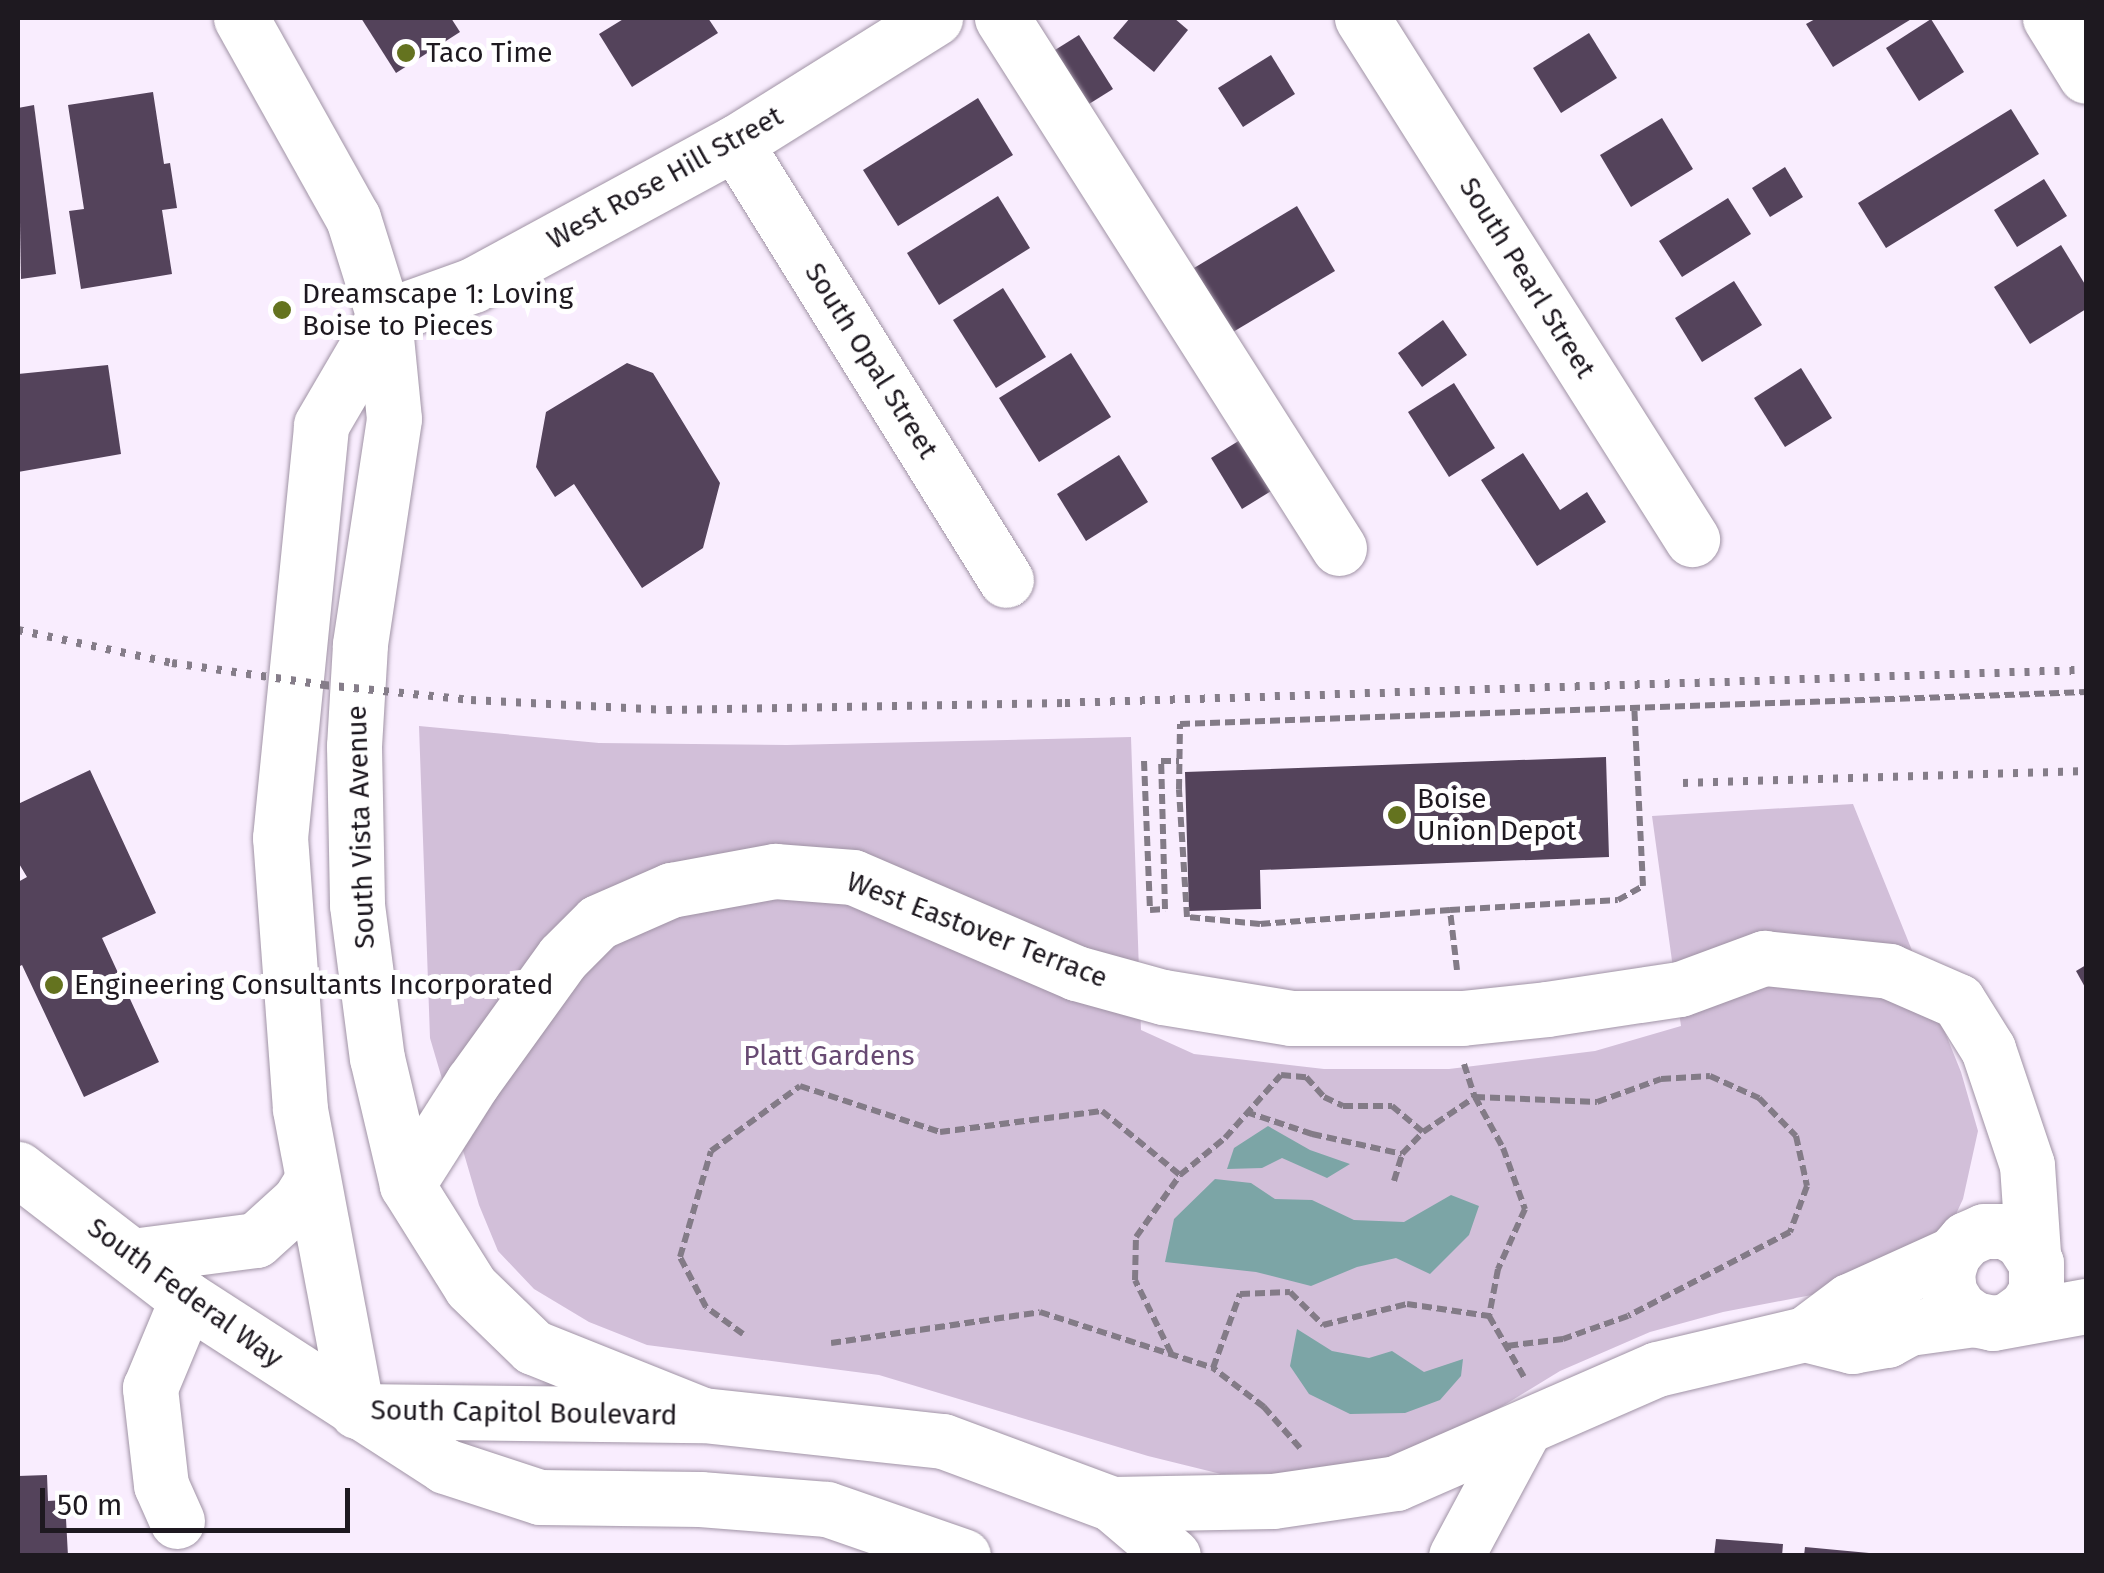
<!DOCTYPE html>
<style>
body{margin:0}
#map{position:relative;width:2104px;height:1573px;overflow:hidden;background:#f9edfe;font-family:"Fira Sans",sans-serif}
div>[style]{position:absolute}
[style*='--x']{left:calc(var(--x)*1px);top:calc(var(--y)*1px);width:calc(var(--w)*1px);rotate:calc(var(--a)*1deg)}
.green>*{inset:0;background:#d2bfd9}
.water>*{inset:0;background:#7ca5a6}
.building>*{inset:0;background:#54435b}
.path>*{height:6px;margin-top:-3px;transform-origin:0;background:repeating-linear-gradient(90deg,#837b87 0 10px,transparent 0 15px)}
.roads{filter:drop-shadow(0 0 2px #a093a5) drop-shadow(0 0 2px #a093a5)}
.minor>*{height:55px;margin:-27.5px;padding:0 27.5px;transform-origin:27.5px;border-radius:27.5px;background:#fff}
.major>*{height:55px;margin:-27.5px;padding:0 27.5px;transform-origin:27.5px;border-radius:27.5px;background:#fff}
.rail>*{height:8px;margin-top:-4px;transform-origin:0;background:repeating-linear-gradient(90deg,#857d89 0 5px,transparent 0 15px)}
.dots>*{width:28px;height:28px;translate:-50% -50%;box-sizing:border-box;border:5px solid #fff;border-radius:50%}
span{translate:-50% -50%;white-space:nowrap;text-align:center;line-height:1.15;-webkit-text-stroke:10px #fff;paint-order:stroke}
.poi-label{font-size:28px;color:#1e1920}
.left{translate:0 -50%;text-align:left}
.street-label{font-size:28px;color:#1e1920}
.park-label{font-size:28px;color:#684a73}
.frame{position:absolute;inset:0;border:20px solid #1e1920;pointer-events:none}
.scale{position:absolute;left:40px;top:1488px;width:310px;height:45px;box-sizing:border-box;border:5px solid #1e1920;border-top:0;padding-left:12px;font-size:30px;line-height:35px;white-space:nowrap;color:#1e1920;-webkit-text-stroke:8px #fff;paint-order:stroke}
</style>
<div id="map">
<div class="green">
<i style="clip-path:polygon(419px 726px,599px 743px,787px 745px,1131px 737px,1141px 1030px,1194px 1054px,1324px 1069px,1449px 1069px,1595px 1051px,1681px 1026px,1652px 816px,1853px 804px,1961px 1072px,1978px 1131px,1963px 1199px,1949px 1229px,1874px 1283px,1723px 1312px,1650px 1332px,1560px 1371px,1465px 1429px,1405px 1456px,1314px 1473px,1221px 1474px,1148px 1456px,879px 1375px,647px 1345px,589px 1322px,534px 1289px,498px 1251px,479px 1205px,430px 1038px)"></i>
</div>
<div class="water">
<i style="clip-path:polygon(1268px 1126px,1310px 1150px,1350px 1164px,1327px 1178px,1282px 1158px,1262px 1168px,1227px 1169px,1234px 1148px)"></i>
<i style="clip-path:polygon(1215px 1179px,1251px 1183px,1275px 1199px,1312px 1200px,1354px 1220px,1404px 1222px,1451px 1195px,1479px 1206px,1469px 1235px,1430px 1274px,1396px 1258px,1357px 1267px,1311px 1286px,1256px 1272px,1165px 1262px,1174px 1219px)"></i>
<i style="clip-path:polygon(1297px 1329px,1332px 1351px,1369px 1358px,1392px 1351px,1424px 1372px,1463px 1359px,1461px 1376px,1440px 1400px,1405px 1413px,1350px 1414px,1309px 1394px,1290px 1366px)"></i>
</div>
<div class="building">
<i style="clip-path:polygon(361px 18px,451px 18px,460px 32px,396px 73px)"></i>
<i style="clip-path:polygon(625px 18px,708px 18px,718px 33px,632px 87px,599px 34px)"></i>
<i style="clip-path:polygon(1130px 18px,1174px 18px,1188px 30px,1154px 72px,1113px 38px)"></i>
<i style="clip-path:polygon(1817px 18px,1913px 18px,1833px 67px,1806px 24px)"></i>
<i style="clip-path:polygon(1931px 19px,1964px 72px,1919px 101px,1886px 48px)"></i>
<i style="clip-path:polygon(1589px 33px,1617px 78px,1561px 113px,1533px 68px)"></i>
<i style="clip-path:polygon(1079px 35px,1113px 89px,1081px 109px,1047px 55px)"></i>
<i style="clip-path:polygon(1271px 55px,1295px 94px,1243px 127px,1218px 88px)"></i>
<i style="clip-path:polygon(153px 92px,164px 164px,170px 163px,177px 208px,162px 210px,172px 274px,81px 289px,69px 211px,84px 209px,68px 105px)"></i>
<i style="clip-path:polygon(978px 98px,1013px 155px,898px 226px,863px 170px)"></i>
<i style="clip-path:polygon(34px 105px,56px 274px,21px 279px,18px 108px)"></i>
<i style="clip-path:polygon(2011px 109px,2039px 154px,1886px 248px,1858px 203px)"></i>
<i style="clip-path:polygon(1662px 118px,1693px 169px,1631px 207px,1600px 155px)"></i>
<i style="clip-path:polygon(1785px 167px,1803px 197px,1770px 217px,1752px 188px)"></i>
<i style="clip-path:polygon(2044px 179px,2067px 216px,2017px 247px,1994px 210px)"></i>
<i style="clip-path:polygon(998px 196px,1030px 248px,939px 305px,907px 253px)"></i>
<i style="clip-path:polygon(1728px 198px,1751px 234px,1682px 277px,1659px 241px)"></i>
<i style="clip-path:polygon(1297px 206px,1335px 271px,1233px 332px,1194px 268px)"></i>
<i style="clip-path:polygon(2061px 245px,2086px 286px,2086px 309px,2030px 344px,1994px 287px)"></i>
<i style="clip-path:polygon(1734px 281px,1762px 325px,1702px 362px,1675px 318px)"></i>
<i style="clip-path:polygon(1003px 288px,1046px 357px,996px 388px,953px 320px)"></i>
<i style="clip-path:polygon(1443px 320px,1467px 355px,1422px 387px,1398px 353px)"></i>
<i style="clip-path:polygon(1071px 353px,1111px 417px,1039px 462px,999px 398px)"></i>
<i style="clip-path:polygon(627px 363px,653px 373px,720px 483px,703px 548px,642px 588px,574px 484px,555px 497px,536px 467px,546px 412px)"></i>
<i style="clip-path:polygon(108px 365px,121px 454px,18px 472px,18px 374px)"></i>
<i style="clip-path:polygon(1801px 368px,1832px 418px,1785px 447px,1754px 398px)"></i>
<i style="clip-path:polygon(1454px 383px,1495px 448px,1449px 477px,1408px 412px)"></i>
<i style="clip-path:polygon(1253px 432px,1284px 483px,1242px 509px,1211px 458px)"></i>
<i style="clip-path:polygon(1523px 453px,1560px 510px,1587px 492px,1606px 522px,1537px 566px,1481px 480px)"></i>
<i style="clip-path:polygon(1119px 455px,1148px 502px,1086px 541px,1057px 494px)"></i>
<i style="clip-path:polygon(1606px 757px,1609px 857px,1260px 870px,1261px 909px,1189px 911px,1185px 772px)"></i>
<i style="clip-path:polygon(90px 770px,156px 913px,102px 938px,159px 1062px,84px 1097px,22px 965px,18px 967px,18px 882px,27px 877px,18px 862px,18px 804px)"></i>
<i style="clip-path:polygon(2086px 965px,2086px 989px,2076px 971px)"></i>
<i style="clip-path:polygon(47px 1475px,48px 1501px,65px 1500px,68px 1556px,18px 1556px,18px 1476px)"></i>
<i style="clip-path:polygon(1716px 1539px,1783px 1544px,1782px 1556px,1714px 1556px)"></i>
<i style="clip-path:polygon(1805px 1547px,1869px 1553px,1869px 1556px,1804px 1556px)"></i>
</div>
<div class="path">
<i style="--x:1144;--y:761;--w:149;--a:87.7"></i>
<i style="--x:1150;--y:910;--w:15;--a:-4"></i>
<i style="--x:1165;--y:909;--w:148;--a:-91.5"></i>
<i style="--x:1161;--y:761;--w:18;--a:0"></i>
<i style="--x:1450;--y:910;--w:168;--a:-3.4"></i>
<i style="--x:1618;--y:900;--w:29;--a:-29"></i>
<i style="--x:1643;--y:886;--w:181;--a:-92.8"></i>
<i style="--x:1457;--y:970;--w:60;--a:-96.7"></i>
<i style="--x:1450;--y:910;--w:191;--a:175.8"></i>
<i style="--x:1260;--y:924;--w:73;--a:-174.5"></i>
<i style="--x:1187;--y:917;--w:128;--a:-93.6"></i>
<i style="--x:1179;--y:789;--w:65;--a:-89.1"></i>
<i style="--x:1180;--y:724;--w:907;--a:-2.02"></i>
<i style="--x:1464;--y:1064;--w:35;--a:72"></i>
<i style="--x:1475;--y:1097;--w:58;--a:61.2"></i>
<i style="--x:1503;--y:1148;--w:65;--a:70.2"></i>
<i style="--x:1525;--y:1209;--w:66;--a:114.2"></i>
<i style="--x:1498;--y:1269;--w:48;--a:100.8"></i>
<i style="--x:1489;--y:1316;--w:70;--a:60.2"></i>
<i style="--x:1246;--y:1112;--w:70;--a:18.4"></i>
<i style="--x:1312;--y:1134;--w:92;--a:12.5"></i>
<i style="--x:1394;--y:1181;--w:28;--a:-73"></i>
<i style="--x:1402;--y:1154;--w:30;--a:-46"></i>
<i style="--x:743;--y:1334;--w:46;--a:-143.9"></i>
<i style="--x:706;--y:1307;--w:56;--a:-117.5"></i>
<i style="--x:680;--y:1257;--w:110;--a:-73.7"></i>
<i style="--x:711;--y:1151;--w:110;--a:-36.1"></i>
<i style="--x:800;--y:1086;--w:147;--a:18.2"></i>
<i style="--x:940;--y:1132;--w:163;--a:-7.4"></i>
<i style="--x:1102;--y:1111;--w:101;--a:39.4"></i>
<i style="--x:831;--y:1343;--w:211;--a:-8.4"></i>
<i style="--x:1040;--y:1312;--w:182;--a:17.9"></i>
<i style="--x:1171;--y:1353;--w:81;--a:-116.3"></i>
<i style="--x:1135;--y:1280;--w:43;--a:-88.7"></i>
<i style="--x:1136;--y:1237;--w:76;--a:-54.6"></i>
<i style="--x:1180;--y:1175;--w:58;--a:-39.4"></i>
<i style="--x:1225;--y:1138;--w:84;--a:-48.4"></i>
<i style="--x:1281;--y:1075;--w:25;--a:5"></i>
<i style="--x:1306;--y:1077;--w:27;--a:48"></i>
<i style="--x:1324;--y:1097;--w:21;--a:25"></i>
<i style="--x:1343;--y:1106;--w:49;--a:0"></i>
<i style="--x:1392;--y:1106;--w:40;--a:40"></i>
<i style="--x:1423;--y:1132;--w:63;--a:-33.9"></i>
<i style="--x:1475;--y:1097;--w:122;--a:2.3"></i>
<i style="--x:1597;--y:1102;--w:68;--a:-19.8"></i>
<i style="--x:1661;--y:1079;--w:49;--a:-3.5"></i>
<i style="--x:1710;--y:1076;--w:54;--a:24.2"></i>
<i style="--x:1759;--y:1098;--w:53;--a:45.8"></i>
<i style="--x:1796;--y:1136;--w:51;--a:77.6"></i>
<i style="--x:1807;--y:1186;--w:49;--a:110.3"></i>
<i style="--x:1790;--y:1232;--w:182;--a:152.6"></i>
<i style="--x:1628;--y:1316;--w:69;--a:160.5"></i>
<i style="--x:1563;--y:1339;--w:57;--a:173"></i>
<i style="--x:1300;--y:1448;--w:55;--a:-131.3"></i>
<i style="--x:1264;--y:1407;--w:64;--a:-142.6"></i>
<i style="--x:1213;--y:1368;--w:79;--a:-70"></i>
<i style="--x:1240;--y:1294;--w:50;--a:-2.3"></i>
<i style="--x:1290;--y:1292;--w:47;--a:45"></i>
<i style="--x:1323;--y:1325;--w:87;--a:-14"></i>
<i style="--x:1407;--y:1304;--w:83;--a:8.3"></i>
</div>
<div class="roads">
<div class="minor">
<i style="--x:1002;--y:18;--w:628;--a:57.55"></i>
<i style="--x:1362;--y:18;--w:617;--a:57.65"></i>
<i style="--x:2050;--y:18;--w:68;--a:58.2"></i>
<i style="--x:735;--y:143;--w:514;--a:58.2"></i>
<i style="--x:384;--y:317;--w:95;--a:-19.8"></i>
<i style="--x:473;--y:285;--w:298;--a:-28.5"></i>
<i style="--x:735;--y:143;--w:236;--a:-32"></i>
<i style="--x:407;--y:1185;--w:121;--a:-57.5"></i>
<i style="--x:472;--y:1083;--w:155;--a:-54.2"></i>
<i style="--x:563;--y:957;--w:49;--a:-45"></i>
<i style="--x:598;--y:922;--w:80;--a:-23.7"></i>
<i style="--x:671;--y:890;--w:106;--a:-10.4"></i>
<i style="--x:775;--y:871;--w:78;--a:4.4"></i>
<i style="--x:853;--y:877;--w:243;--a:23.3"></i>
<i style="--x:1076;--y:973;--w:90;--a:15.4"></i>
<i style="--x:1163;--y:997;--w:130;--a:9.3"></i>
<i style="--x:1291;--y:1018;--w:171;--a:0"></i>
<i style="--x:1462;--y:1018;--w:85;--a:-6"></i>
<i style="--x:1547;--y:1009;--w:134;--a:-8.6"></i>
<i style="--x:1680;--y:989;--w:90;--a:-20.3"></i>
<i style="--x:1764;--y:958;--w:126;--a:5.9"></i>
<i style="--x:1889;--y:971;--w:75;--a:23.5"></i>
<i style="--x:1958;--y:1001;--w:57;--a:58"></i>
<i style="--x:1988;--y:1049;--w:122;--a:71.4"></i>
<i style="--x:2027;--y:1165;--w:89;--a:86.1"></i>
<i style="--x:2011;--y:1318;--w:19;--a:-36"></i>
<i style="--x:2026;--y:1307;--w:19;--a:-58"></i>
<i style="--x:2036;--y:1291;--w:28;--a:-90"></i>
<i style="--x:2036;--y:1263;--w:27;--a:-123"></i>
<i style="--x:2021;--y:1240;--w:19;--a:-152"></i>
<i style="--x:2004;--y:1231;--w:20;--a:180"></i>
<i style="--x:1984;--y:1231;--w:20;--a:156"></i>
<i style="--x:1966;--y:1239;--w:20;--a:131"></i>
<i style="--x:1953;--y:1254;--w:20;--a:108"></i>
<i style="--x:1947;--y:1273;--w:19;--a:84"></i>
<i style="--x:1949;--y:1292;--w:19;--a:58"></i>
<i style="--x:1959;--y:1308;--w:19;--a:36"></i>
<i style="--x:1974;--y:1319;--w:19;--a:12"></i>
<i style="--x:1993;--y:1323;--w:95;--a:-10.4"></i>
<i style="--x:1805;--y:1334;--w:55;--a:-36.9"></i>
<i style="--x:1849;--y:1301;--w:114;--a:-24.3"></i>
<i style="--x:1112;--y:1504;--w:161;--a:-1.1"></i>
<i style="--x:1273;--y:1501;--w:124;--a:-8.3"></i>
<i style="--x:1396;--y:1483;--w:285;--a:-23.6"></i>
<i style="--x:1657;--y:1369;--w:152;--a:-13.3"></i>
<i style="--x:1805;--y:1334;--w:49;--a:14.3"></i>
<i style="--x:1852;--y:1346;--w:36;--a:-10"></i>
<i style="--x:1887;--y:1340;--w:25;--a:-29"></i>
<i style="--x:1909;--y:1328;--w:66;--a:-7.9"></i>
<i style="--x:177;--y:1521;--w:39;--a:-114"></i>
<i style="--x:161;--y:1485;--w:98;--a:-96.5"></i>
<i style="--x:150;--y:1388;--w:96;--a:-67.4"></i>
<i style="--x:1456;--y:1556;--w:142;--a:-61.8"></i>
</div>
<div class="major">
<i style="--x:241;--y:18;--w:229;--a:60.8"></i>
<i style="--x:353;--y:218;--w:104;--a:72.6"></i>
<i style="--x:384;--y:317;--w:102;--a:84.4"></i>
<i style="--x:394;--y:419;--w:229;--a:98.6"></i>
<i style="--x:360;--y:645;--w:101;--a:93.4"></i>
<i style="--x:354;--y:746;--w:159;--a:88.9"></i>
<i style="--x:357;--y:905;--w:154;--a:82.6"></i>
<i style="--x:377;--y:1058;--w:130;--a:76.7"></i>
<i style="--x:407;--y:1185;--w:120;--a:57.9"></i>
<i style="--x:471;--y:1287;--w:86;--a:44.1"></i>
<i style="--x:533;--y:1347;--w:183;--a:21.8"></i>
<i style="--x:18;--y:1169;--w:213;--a:37.6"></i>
<i style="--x:187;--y:1299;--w:307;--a:32.9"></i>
<i style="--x:445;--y:1466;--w:100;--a:18.1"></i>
<i style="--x:540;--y:1497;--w:160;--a:0.7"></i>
<i style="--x:700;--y:1499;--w:127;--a:4.5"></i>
<i style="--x:827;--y:1509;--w:144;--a:19.1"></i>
<i style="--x:132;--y:1256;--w:125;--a:-7.4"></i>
<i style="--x:256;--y:1240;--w:58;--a:-42.2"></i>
<i style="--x:299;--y:1201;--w:25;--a:-58"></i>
<i style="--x:357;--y:1411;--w:307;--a:-100.7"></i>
<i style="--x:300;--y:1109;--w:272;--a:-94.2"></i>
<i style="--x:280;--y:838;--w:415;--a:-84.3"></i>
<i style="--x:321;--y:425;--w:125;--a:-59.7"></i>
<i style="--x:357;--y:1411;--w:346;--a:0.7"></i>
<i style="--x:703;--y:1415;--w:241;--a:6.2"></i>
<i style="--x:943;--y:1441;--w:180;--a:20.4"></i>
<i style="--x:1112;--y:1504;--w:80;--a:40.4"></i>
</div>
</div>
<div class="rail">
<i style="--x:18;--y:630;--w:157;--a:12.1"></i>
<i style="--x:172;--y:663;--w:154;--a:8.2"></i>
<i style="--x:324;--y:685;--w:148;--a:5.8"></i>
<i style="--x:471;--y:700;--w:196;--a:2.9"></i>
<i style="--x:667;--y:710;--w:398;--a:-1"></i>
<i style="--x:1065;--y:703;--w:1022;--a:-1.85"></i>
<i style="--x:1683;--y:783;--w:403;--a:-1.7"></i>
</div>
<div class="dots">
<i style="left:406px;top:53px;background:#64731f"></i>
<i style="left:282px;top:310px;background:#64731f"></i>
<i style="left:1397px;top:815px;background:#64731f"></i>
<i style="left:54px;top:985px;background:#64731f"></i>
</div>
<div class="poi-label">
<span class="left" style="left:426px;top:53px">Taco Time</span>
<span class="left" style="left:302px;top:310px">Dreamscape 1: Loving<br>Boise to Pieces</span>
<span class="left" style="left:1417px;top:815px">Boise<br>Union Depot</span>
<span class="left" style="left:74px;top:985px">Engineering Consultants Incorporated</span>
</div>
<div class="street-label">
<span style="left:665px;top:178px;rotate:-29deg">West Rose Hill Street</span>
<span style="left:1527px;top:278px;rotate:58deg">South Pearl Street</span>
<span style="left:871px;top:361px;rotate:58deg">South Opal Street</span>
<span style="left:361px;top:827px;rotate:-92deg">South Vista Avenue</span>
<span style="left:977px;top:930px;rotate:21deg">West Eastover Terrace</span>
<span style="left:185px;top:1293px;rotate:36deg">South Federal Way</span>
<span style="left:524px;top:1413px;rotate:1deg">South Capitol Boulevard</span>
</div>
<div class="park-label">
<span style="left:829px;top:1056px">Platt Gardens</span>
</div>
<div class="frame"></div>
<div class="scale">50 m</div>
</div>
